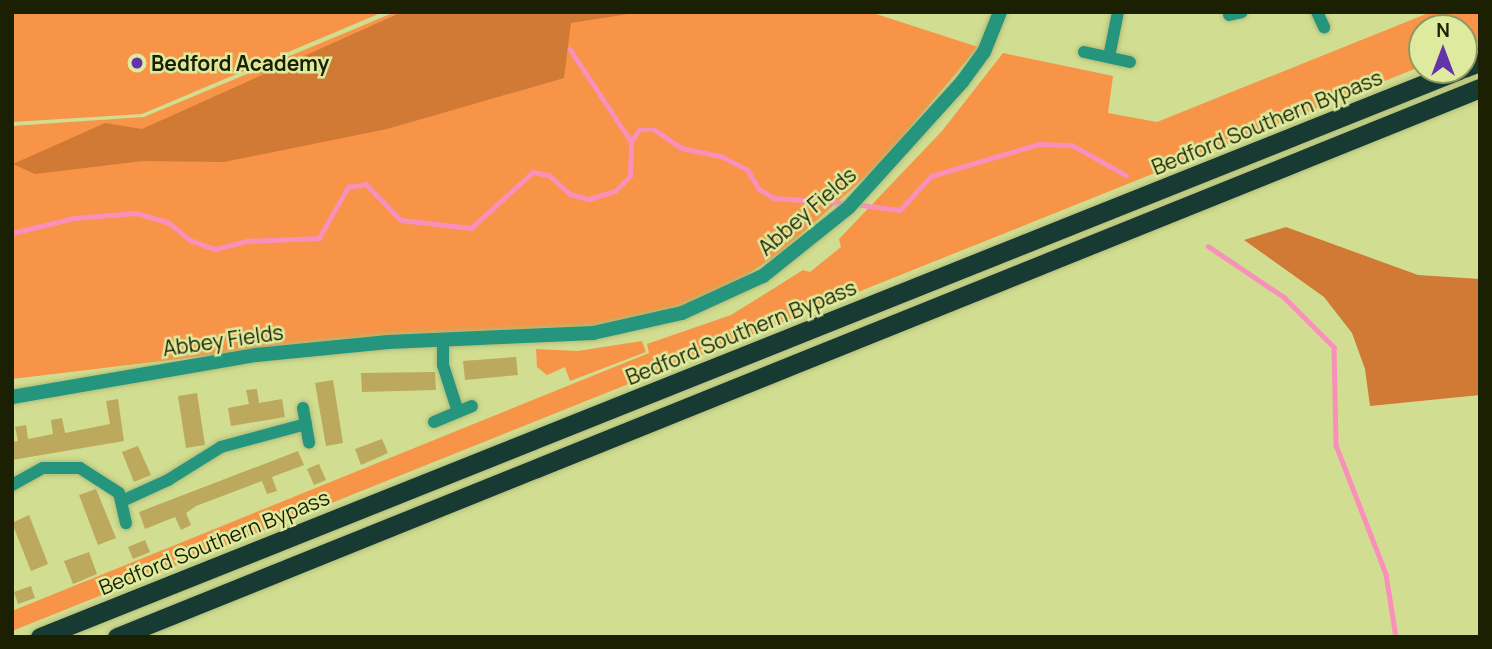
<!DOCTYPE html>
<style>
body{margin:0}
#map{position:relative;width:1492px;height:649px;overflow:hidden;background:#d1dd91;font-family:Manrope,sans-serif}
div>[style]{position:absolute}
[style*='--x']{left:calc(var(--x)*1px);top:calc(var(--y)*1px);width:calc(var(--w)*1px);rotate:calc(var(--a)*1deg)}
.green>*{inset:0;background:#f79447}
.forest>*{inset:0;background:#d07a35}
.stream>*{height:4.5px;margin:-2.25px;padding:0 2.25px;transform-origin:2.25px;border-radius:2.25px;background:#f990b9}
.building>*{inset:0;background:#bca95d}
.roads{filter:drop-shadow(0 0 2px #b0bb77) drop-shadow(0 0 2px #b0bb77)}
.minor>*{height:12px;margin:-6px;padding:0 6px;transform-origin:6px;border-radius:6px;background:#25957e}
.tertiary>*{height:14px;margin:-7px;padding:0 7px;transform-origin:7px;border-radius:7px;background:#25957e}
.trunk>*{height:19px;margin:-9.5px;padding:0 9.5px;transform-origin:9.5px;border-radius:9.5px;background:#173a32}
.dots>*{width:19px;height:19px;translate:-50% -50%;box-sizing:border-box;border:4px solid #deeb9e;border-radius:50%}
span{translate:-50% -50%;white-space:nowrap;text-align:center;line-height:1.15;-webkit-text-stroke:5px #deeb9e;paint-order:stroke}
.poi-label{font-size:21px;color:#1c2002;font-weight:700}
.left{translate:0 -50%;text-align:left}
.street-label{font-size:21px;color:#1c2002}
.frame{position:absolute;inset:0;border:14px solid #1c2002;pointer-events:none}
.north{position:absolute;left:1408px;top:14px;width:70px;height:70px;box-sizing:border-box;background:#deeb9e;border:2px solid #909a60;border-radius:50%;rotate:0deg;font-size:19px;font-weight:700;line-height:28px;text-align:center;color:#1c2002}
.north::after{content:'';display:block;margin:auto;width:24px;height:32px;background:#6134ab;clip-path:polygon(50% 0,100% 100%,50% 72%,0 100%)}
</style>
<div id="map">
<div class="green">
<i style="clip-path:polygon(12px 12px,383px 12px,142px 114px,12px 122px)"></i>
<i style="clip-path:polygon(395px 12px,870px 12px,978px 47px,879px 165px,781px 252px,720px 293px,670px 312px,593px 327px,329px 341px,12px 379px,12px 126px,144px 117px)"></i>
<i style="clip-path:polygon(1431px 12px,1480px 12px,1480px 42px,1464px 48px,1464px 28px,1422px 28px,1422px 66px,12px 631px,12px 611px,649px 353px,647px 344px,731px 315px,803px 270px,810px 272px,841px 247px,839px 239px,942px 131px,1003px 53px,1113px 76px,1108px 113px,1157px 122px)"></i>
<i style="clip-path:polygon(642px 341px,646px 352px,570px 381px,565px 367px,547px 375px,537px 367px,536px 349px,578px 351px)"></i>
</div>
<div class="forest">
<i style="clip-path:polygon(402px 12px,641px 12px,571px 23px,564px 78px,387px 129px,224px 162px,143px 161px,35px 174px,13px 164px,105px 123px,142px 129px)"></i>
<i style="clip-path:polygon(1286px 227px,1418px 275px,1480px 279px,1480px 395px,1370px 406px,1365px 369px,1352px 333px,1324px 297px,1244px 240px)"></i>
</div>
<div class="stream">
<i style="--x:570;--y:49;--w:110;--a:56.5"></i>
<i style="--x:854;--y:204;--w:46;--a:7.4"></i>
<i style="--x:900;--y:210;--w:46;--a:-47.6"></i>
<i style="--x:931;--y:176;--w:113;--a:-16.5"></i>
<i style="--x:1039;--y:144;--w:33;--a:2"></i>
<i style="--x:1072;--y:145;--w:62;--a:29.1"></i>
<i style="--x:12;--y:233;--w:64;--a:-13.6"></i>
<i style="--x:74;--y:218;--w:62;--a:-4.6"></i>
<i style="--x:136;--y:213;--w:33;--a:16"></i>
<i style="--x:168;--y:222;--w:28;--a:39"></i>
<i style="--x:190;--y:240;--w:27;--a:20"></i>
<i style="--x:215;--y:249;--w:32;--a:-14"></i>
<i style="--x:246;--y:241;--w:73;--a:-2.4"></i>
<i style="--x:319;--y:238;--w:59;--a:-60.4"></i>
<i style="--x:348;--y:187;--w:18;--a:-9"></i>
<i style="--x:366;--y:184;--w:50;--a:45.8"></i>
<i style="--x:401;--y:220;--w:70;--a:6.5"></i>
<i style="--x:471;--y:228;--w:84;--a:-42.1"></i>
<i style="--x:533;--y:172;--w:16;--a:11"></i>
<i style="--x:549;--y:175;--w:28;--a:42"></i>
<i style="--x:570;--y:194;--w:20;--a:15"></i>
<i style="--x:589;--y:199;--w:27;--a:-17"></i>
<i style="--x:615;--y:191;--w:21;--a:-45"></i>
<i style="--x:630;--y:176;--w:35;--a:-88"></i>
<i style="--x:631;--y:141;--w:14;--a:-54"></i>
<i style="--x:639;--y:130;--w:16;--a:0"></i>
<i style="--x:655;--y:130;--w:32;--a:34"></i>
<i style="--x:682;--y:148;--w:40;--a:12"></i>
<i style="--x:721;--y:156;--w:29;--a:27"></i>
<i style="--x:747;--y:169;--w:23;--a:59"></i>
<i style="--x:759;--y:189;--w:17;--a:31"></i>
<i style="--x:774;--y:198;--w:72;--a:4"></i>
<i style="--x:1208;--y:246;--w:92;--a:33.9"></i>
<i style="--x:1284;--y:297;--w:71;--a:45"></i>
<i style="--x:1334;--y:347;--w:98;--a:88.8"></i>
<i style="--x:1336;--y:445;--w:138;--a:68.8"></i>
<i style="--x:1386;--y:574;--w:64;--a:81"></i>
</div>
<div class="building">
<i style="clip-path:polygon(516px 357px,518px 375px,465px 380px,463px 361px)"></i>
<i style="clip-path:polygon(435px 372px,436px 390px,362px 392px,361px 373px)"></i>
<i style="clip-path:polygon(333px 380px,343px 443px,326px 446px,315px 383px)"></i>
<i style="clip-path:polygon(257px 389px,259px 403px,282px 399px,285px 417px,231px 426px,228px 408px,249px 404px,246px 390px)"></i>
<i style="clip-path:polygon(197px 393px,205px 445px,186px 448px,178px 396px)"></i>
<i style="clip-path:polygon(118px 399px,124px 441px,12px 460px,12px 442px,18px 441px,15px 427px,26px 425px,28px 439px,53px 434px,51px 420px,62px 418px,65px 433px,110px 424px,106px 401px)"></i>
<i style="clip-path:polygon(382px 439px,388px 453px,361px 465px,355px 449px)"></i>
<i style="clip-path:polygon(138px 446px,151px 475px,134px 482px,122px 452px)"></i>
<i style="clip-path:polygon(298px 451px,304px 465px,272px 477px,277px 491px,267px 494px,262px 481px,196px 506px,186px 513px,191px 525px,181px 530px,175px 517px,145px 529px,139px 512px)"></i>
<i style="clip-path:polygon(319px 464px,326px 480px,314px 485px,307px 469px)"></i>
<i style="clip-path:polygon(96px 489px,116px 538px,98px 545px,79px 495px)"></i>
<i style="clip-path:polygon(29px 515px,48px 564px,31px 571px,12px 523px)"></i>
<i style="clip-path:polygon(145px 540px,150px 552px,133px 559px,128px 547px)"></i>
<i style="clip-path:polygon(89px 552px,97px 574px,73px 584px,64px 561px)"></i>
<i style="clip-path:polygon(31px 586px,35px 598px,18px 604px,14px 592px)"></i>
</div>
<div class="roads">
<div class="minor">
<i style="--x:1317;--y:12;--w:17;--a:65"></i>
<i style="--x:1229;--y:15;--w:13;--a:-13"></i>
<i style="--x:1084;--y:52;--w:47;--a:12.3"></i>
<i style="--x:1109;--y:57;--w:46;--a:-78.7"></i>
<i style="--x:443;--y:341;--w:24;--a:90"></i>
<i style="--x:443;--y:365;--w:49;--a:72.3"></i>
<i style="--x:303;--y:408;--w:35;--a:80"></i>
<i style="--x:434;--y:422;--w:41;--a:-22.8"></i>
<i style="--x:12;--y:485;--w:35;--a:-29"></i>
<i style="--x:43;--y:468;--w:37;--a:0"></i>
<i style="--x:80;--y:468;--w:46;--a:32.7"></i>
<i style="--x:119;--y:493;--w:31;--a:77"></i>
<i style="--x:122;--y:501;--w:51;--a:-24.5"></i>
<i style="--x:168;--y:480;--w:62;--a:-31.9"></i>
<i style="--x:221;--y:447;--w:88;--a:-15.1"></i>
</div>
<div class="tertiary">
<i style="--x:12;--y:397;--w:248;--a:-9.8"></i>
<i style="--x:256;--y:355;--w:133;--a:-5.6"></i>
<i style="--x:388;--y:342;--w:205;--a:-2.5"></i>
<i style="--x:593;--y:333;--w:91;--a:-12.7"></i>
<i style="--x:682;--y:313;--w:89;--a:-24.6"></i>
<i style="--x:763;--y:276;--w:110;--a:-38.7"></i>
<i style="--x:849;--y:207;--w:169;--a:-47.9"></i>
<i style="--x:962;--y:82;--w:37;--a:-54"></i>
<i style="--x:984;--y:52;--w:43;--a:-68.2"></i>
</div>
<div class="trunk">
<i style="--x:1464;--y:68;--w:17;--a:-21"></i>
<i style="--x:40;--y:637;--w:1528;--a:-21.78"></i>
<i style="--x:117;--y:637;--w:1469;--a:-21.94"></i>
</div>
</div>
<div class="dots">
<i style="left:137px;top:63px;background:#6134ab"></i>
</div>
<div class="poi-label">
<span class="left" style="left:151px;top:63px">Bedford Academy</span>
</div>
<div class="street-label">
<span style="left:1267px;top:122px;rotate:-22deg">Bedford Southern Bypass</span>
<span style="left:807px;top:211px;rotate:-41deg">Abbey Fields</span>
<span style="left:741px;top:332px;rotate:-22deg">Bedford Southern Bypass</span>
<span style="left:223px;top:340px;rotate:-8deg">Abbey Fields</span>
<span style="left:214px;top:542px;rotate:-22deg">Bedford Southern Bypass</span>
</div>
<div class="frame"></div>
<div class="north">N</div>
</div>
